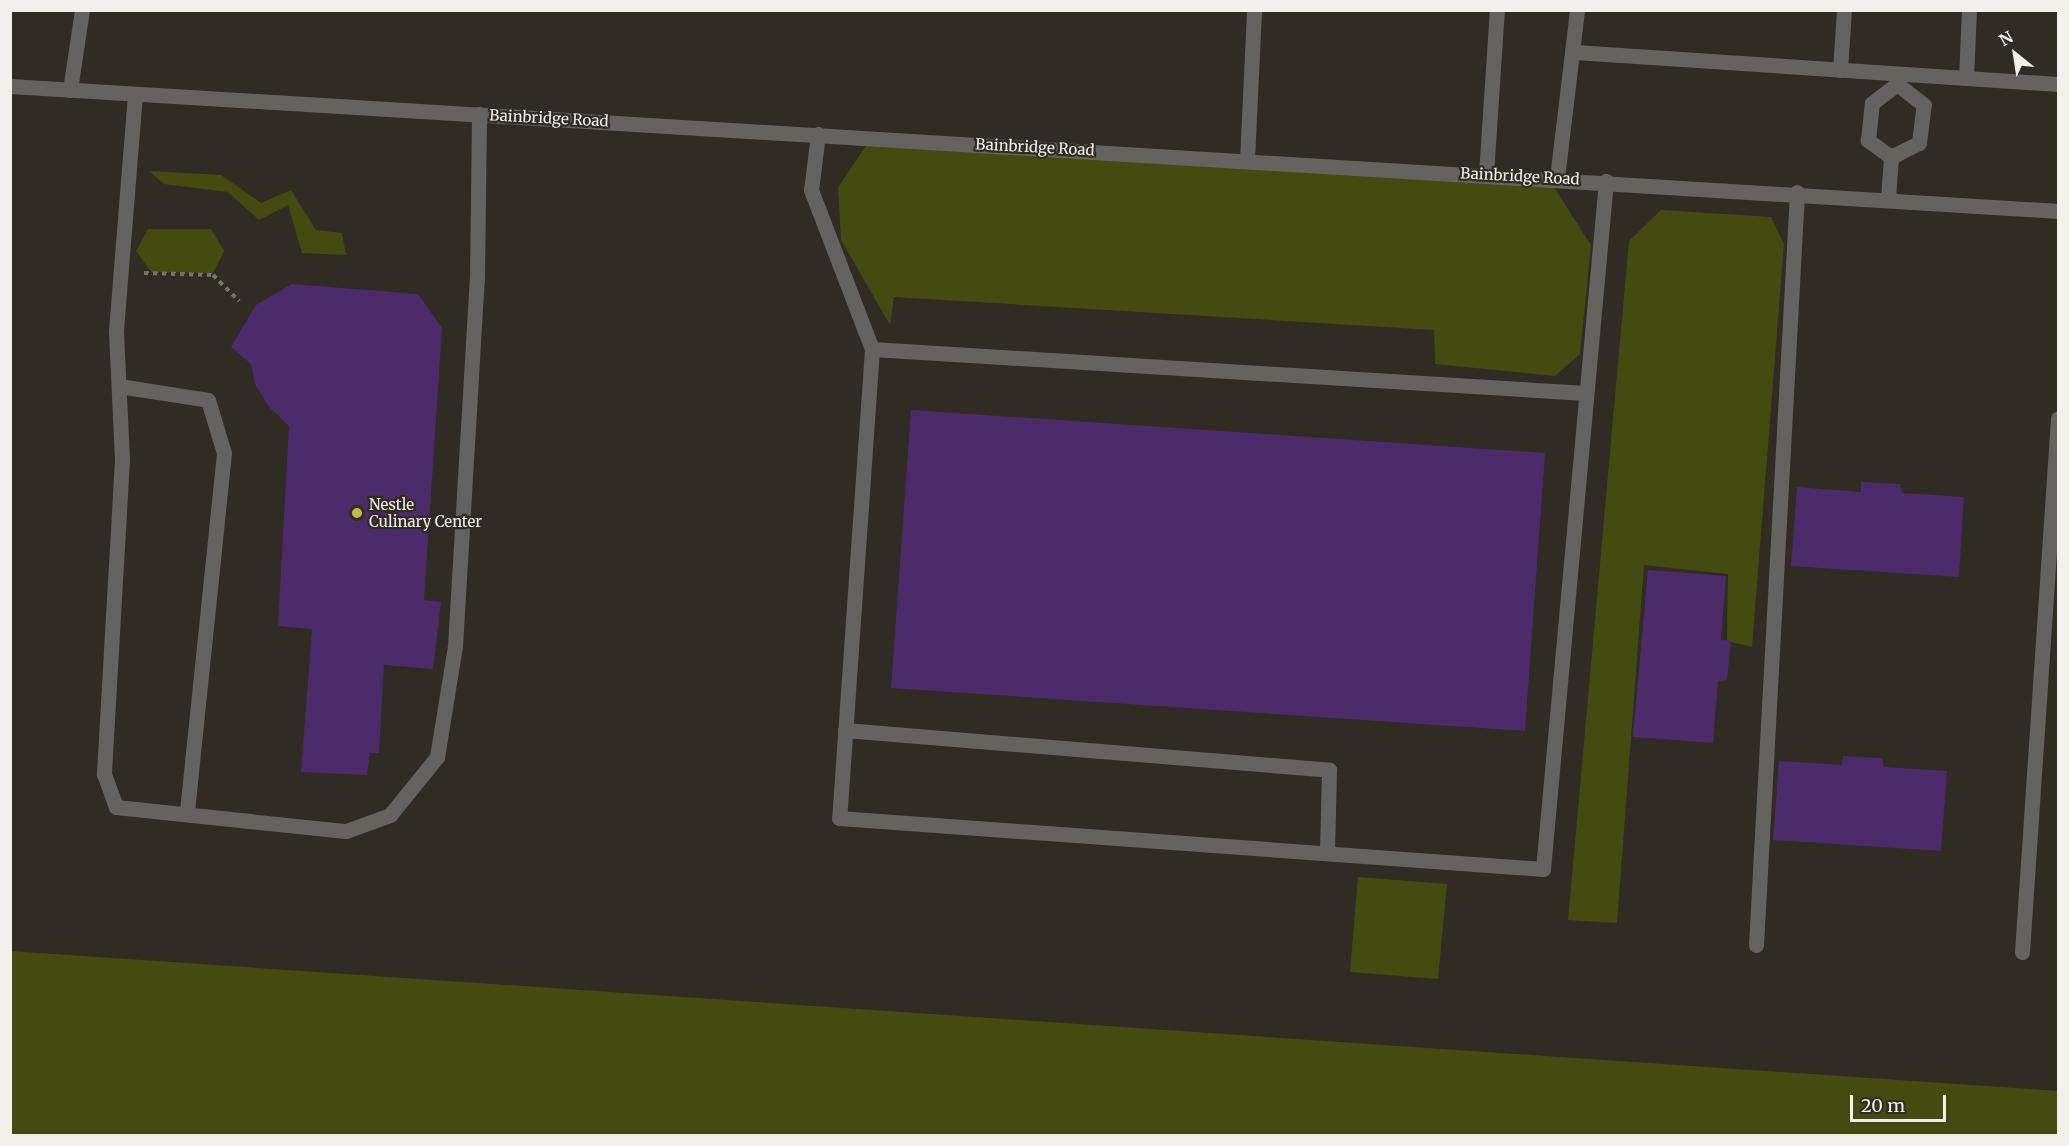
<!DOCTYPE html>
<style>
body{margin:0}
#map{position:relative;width:2069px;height:1146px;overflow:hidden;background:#302b23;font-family:Merriweather,serif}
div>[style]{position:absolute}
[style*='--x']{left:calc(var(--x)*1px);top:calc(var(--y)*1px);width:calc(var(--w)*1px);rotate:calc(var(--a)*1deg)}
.green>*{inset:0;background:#444b10}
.building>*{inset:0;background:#4c2b6a}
.path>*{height:4px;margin-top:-2px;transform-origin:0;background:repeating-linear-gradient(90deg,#76716b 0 4.5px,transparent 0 9px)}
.minor>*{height:15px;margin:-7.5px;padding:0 7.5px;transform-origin:7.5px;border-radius:7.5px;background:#65635f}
.dots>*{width:16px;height:16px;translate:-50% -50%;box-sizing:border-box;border:3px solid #302b23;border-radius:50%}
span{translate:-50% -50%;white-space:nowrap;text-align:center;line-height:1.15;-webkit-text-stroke:4.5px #302b23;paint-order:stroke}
.street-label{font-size:15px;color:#f3f0eb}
.poi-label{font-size:15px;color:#f3f0eb}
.left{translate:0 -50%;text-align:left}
.frame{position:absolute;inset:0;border:12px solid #f3f0eb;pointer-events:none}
.north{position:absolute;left:1985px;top:24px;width:60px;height:60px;-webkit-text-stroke:4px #302b23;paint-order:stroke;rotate:330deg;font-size:16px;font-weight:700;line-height:24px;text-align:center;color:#f3f0eb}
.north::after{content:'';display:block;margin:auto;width:21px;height:27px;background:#f3f0eb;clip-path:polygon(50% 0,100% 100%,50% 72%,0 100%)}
.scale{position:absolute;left:1850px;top:1095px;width:96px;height:27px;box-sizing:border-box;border:3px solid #f3f0eb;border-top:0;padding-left:8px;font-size:18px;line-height:21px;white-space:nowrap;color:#f3f0eb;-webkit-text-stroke:4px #302b23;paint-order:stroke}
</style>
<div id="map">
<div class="green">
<i style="clip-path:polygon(872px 137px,1548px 178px,1591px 245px,1580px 354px,1555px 376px,1435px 364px,1434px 330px,894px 297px,890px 325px,841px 240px,838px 187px)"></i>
<i style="clip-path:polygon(149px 171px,221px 175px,261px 203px,291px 190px,316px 230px,342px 233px,346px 255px,302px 253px,288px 205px,259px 220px,228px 192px,164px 184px)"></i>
<i style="clip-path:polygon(1661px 210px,1771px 217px,1784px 244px,1752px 647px,1727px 641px,1728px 574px,1644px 565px,1617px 923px,1568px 920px,1629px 241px)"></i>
<i style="clip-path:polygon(148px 229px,211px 229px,224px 251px,213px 273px,151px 272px,136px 251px)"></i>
<i style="clip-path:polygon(1358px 877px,1447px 884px,1438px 979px,1350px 972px)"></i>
<i style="clip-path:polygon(10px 951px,2058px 1091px,2058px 1135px,11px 1135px)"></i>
</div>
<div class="building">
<i style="clip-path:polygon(292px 284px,418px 294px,442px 328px,424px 600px,441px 602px,433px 669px,384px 665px,379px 753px,370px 753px,367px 775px,301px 772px,312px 629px,278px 626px,289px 426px,269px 407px,255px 384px,251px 364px,231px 347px,256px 305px)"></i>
<i style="clip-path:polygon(911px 410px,1545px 453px,1525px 731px,891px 688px)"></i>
<i style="clip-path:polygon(1861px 482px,1900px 484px,1902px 493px,1964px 497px,1959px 577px,1791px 566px,1797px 487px,1861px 492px)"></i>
<i style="clip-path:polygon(1648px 570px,1726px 576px,1721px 640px,1731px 641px,1727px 680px,1718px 681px,1713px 743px,1633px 737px)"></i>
<i style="clip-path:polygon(1843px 756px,1882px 758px,1884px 767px,1947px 771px,1941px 851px,1773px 840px,1779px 761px,1842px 765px)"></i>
</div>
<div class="path">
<i style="--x:144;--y:273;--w:69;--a:1.7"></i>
<i style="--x:213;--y:275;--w:37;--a:45"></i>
</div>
<div class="minor">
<i style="--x:1575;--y:52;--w:484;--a:3.8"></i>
<i style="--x:1840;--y:70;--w:60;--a:-86.2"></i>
<i style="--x:1966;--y:78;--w:68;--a:-87.5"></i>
<i style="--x:10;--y:86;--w:2052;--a:3.49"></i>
<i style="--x:70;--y:90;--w:81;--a:-81.5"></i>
<i style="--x:135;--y:94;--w:239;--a:94.6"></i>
<i style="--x:116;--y:332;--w:128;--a:87.3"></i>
<i style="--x:122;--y:460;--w:315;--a:93.3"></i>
<i style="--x:104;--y:774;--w:35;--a:70"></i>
<i style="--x:116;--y:807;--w:231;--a:6"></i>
<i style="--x:346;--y:831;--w:47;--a:-20"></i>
<i style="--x:390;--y:815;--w:75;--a:-51"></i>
<i style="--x:437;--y:757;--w:112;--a:-80.8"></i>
<i style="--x:455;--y:646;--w:368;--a:-86.6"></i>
<i style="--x:477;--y:279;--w:165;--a:-89.3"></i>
<i style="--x:818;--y:134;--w:56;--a:97.1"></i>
<i style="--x:811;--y:190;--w:170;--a:69"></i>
<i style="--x:872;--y:349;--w:470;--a:94"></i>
<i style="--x:839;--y:818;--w:706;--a:4.14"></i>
<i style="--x:1543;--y:869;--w:691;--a:-84.77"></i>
<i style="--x:1891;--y:157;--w:29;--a:-144"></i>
<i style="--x:1868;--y:140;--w:37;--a:-84"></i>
<i style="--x:1872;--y:103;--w:31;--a:-37"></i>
<i style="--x:1897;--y:84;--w:10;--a:-79"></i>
<i style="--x:1891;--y:157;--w:31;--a:-27"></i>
<i style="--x:1919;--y:143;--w:38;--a:-83"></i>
<i style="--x:1924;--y:105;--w:34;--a:-142"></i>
<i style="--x:1247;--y:160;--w:150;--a:-87.3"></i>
<i style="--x:1486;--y:174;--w:164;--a:-86.2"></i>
<i style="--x:1557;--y:178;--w:169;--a:-83.2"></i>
<i style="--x:1888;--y:198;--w:41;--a:-85.8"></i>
<i style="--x:872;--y:349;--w:715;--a:3.53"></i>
<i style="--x:119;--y:386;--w:90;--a:8.9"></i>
<i style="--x:208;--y:400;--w:55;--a:73.2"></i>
<i style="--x:224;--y:453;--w:362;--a:95.9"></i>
<i style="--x:845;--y:730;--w:486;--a:4.7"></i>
<i style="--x:1329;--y:770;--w:83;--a:91.4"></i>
<i style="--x:1756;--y:945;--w:754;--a:-86.88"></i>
<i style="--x:2022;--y:952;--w:535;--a:-86.14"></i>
</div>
<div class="dots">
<i style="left:357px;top:513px;background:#c2bd3f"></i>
</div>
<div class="street-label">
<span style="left:549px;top:118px;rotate:3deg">Bainbridge Road</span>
<span style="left:1035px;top:147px;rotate:3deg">Bainbridge Road</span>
<span style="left:1520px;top:176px;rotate:3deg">Bainbridge Road</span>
</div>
<div class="poi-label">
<span class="left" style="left:369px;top:513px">Nestle<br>Culinary Center</span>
</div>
<div class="frame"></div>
<div class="north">N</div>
<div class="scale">20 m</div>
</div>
